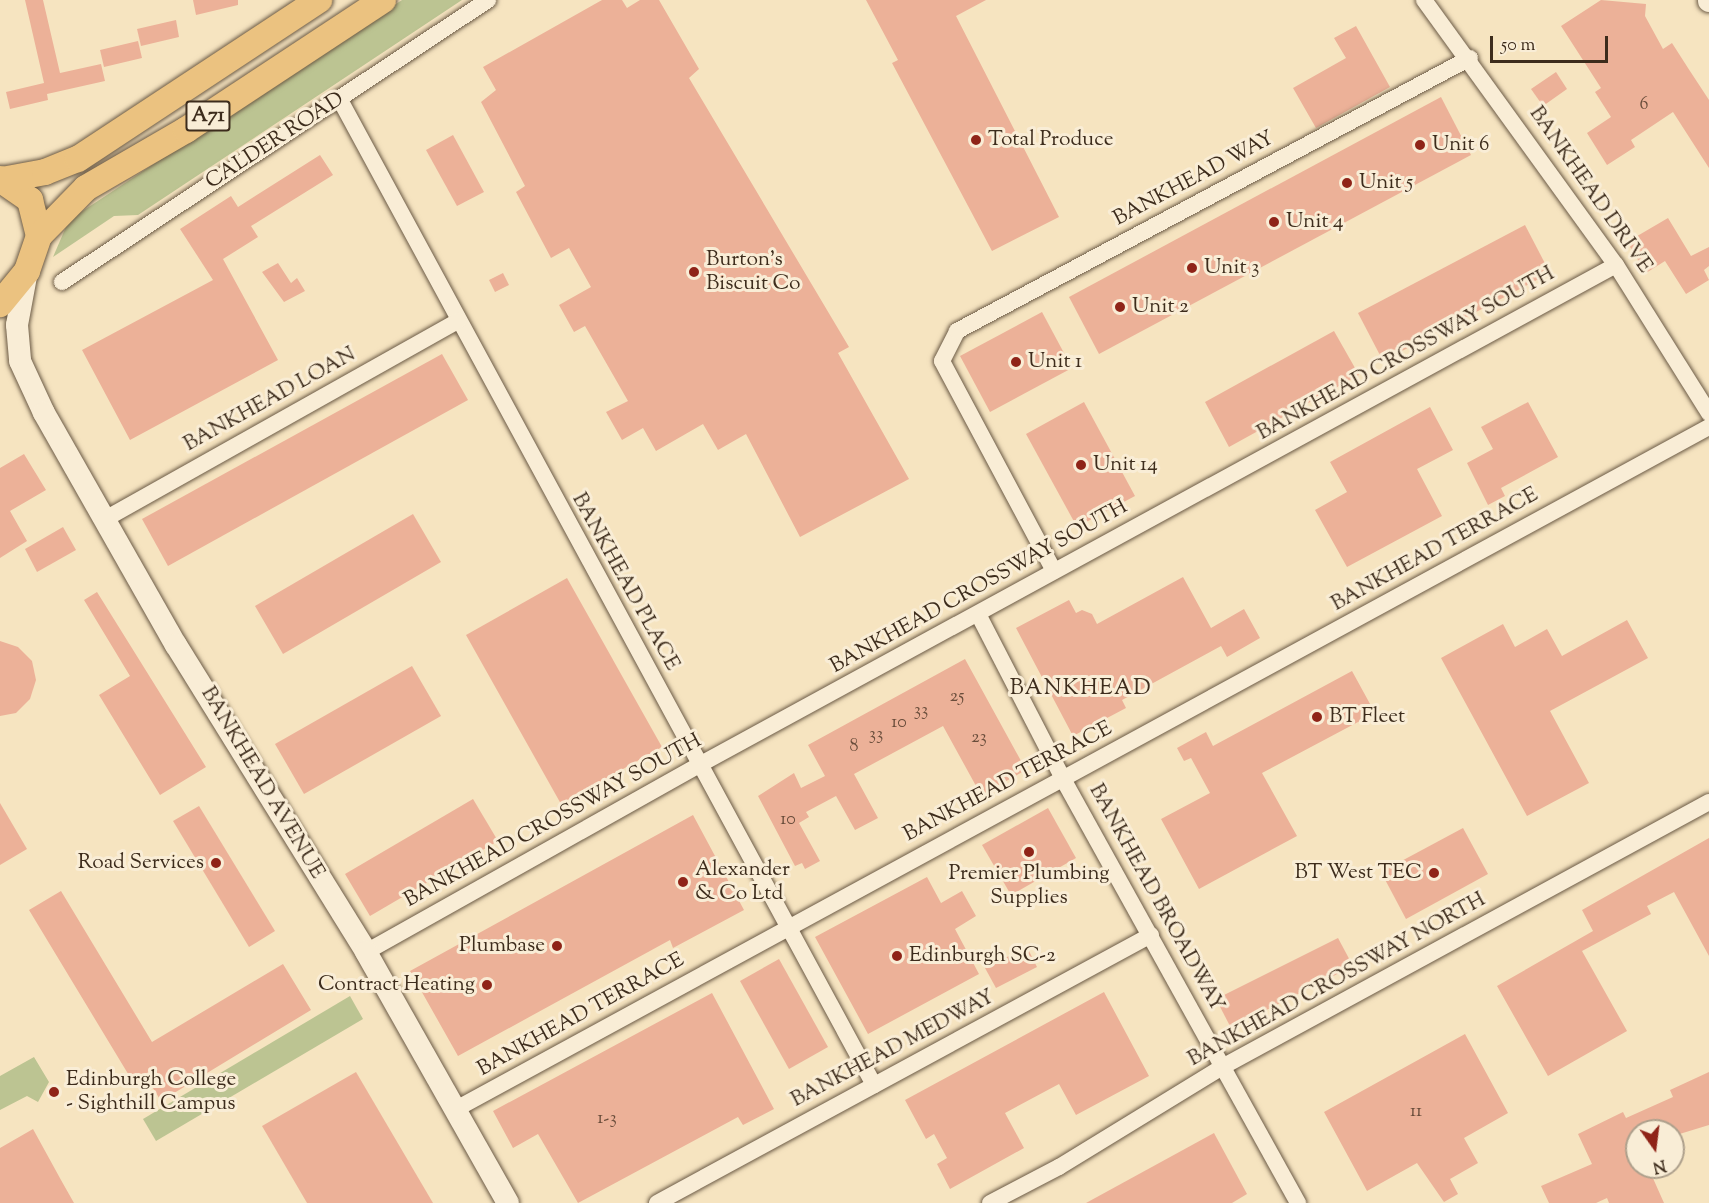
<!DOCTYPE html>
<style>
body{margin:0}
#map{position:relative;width:1709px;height:1203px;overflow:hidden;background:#f6e4c0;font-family:"Sorts Mill Goudy",serif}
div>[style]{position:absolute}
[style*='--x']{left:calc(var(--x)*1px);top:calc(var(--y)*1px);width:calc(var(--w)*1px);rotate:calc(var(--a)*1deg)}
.green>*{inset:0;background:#bcc492}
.building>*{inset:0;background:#ecb198}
.roads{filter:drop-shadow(0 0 2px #6b5a45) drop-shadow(0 0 2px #6b5a45)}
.street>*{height:16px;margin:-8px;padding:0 8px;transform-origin:8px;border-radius:8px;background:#f9edd6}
.secondary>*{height:22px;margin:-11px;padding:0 11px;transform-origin:11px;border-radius:11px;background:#f9edd6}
.primary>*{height:26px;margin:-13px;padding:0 13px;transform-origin:13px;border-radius:13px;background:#ebc280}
.dots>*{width:16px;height:16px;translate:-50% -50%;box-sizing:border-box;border:3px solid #f9edd6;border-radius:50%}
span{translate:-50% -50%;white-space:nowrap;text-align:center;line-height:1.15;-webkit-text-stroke:6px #f9edd6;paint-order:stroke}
.number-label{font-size:18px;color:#694d3b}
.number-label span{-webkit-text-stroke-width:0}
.shield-label span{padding:2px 4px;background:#f9edd6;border:2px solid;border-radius:4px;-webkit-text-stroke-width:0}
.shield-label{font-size:20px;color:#3d2c1c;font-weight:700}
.poi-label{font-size:21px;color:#3d2c1c}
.left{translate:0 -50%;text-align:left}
.right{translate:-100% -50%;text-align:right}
.street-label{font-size:21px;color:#3d2c1c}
.neighbourhood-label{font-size:22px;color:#3d2c1c;letter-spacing:1.5px}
.north{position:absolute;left:1625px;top:1119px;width:60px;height:60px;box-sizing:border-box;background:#f9edd6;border:2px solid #aea08c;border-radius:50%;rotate:166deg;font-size:16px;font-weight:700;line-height:24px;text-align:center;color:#3d2c1c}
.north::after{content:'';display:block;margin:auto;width:21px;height:27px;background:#8f2418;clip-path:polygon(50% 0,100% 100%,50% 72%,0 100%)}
.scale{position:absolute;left:1490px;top:36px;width:118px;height:27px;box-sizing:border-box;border:3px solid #3d2c1c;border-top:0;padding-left:8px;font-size:18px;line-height:21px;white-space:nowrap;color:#3d2c1c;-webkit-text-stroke:4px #f9edd6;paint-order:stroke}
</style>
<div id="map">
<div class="green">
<i style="clip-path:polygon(402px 0,462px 0,138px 215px,114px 216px,53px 257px,69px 220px)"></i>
<i style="clip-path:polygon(350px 996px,363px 1019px,156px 1141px,143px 1119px)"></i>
<i style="clip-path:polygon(34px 1057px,49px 1082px,38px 1102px,27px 1096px,0 1110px,0 1076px)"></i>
</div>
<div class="building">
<i style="clip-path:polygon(25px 0,43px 0,60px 73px,101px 64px,105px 81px,47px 94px,48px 100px,10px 109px,6px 92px,44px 83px)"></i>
<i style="clip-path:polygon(193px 0,238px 0,238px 5px,196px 15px)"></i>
<i style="clip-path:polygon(602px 0,622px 0,627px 8px,640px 0,659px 0,699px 69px,689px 78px,849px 347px,838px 353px,909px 479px,800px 537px,746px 434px,718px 450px,703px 424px,656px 451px,643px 428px,622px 440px,606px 412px,628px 401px,585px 326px,574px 332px,559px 305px,591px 287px,569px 248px,551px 258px,516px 192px,525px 186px,481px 102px,496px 90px,483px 67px)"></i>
<i style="clip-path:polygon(866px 0,986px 0,956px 16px,1059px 217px,992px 251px,892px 63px,898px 60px)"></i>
<i style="clip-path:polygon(1601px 0,1646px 4px,1645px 16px,1663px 49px,1672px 43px,1688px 68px,1709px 100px,1709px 168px,1673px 112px,1631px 140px,1635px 147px,1607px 165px,1587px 133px,1611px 117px,1595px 92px,1601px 88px,1561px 26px)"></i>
<i style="clip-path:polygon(176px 20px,179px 37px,141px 46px,137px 29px)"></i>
<i style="clip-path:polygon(1356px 26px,1390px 87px,1316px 128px,1293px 88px,1346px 58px,1334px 38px)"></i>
<i style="clip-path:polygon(138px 41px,142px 58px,104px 67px,100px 50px)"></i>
<i style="clip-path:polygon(1556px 72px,1567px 89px,1543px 106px,1531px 89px)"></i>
<i style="clip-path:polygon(1441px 97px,1471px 155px,1099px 354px,1069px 297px)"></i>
<i style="clip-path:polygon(453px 135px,484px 192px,457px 206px,426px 150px)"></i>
<i style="clip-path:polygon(320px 155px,333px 175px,251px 226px,258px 237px,223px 259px,278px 360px,130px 440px,82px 350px,213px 280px,180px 229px,231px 196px,238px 207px)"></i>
<i style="clip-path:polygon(1668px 218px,1691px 256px,1709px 247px,1709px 266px,1704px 270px,1709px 280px,1686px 294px,1665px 261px,1646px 273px,1627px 242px)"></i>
<i style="clip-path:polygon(1525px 225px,1550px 273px,1383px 361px,1358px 313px)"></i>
<i style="clip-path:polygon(278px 263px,291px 283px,297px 278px,305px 291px,284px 302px,262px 272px)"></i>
<i style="clip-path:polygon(503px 273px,509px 285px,495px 292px,489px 280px)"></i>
<i style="clip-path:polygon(1042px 312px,1072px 368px,990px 412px,960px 356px)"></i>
<i style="clip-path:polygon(1334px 331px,1359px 375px,1229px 447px,1205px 402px)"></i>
<i style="clip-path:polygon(442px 354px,468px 400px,168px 566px,142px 519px)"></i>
<i style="clip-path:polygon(1084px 402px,1135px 496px,1077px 527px,1026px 434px)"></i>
<i style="clip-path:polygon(1528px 402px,1558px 457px,1501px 488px,1505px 496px,1488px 505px,1467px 463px,1493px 449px,1481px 427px)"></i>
<i style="clip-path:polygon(1430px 407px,1453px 450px,1417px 469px,1442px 516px,1347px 567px,1315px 510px,1347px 492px,1330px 462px)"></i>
<i style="clip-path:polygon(24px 454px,46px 490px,10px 511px,27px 541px,0 558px,0 468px)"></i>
<i style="clip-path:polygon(413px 514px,441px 562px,283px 654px,255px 606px)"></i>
<i style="clip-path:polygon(63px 527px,76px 550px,37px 572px,25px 549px)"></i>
<i style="clip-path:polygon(1183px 577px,1211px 628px,1244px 609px,1260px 638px,1227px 657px,1221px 646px,1122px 700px,1126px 708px,1073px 736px,1016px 628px,1069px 600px,1076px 613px,1082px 610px,1092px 614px,1097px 624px)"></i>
<i style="clip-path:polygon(567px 578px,662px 747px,561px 804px,466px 635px)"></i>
<i style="clip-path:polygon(97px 592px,206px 767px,160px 795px,99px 695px,130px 676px,84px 600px)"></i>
<i style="clip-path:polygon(1627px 620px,1648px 658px,1550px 711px,1589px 783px,1527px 816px,1441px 658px,1503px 624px,1515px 647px,1547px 629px,1562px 656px)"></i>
<i style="clip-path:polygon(0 641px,18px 647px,32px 661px,36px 680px,30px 699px,16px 713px,0 716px)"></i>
<i style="clip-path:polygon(965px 659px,1026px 770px,981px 795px,943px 726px,854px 774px,878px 818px,855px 830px,836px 796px,806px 812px,809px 817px,799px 823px,820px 861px,805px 869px,802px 863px,795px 866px,758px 796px,794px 773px,801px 788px,825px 776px,808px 745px)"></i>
<i style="clip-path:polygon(412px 666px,441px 716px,304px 794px,275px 744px)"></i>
<i style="clip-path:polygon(1352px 671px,1375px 713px,1262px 773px,1297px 836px,1199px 889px,1161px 819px,1210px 793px,1191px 758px,1184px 761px,1177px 748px,1206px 732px,1213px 746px)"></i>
<i style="clip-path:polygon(473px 799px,498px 841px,370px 916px,345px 874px)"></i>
<i style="clip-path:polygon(0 803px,27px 849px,0 865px)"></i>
<i style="clip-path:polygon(199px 806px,275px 931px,249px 947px,173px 821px)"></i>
<i style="clip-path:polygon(1048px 808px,1076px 858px,1011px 895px,982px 845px)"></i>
<i style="clip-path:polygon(693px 815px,744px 910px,673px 948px,670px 940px,458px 1056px,410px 971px)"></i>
<i style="clip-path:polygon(1463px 828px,1488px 874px,1406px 919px,1381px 872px)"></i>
<i style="clip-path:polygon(1709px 838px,1709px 956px,1674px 892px,1647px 906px,1651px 914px,1582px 951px,1627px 1031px,1548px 1076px,1497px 986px,1593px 931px,1582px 910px)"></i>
<i style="clip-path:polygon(927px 877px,941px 903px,962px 891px,976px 916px,955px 929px,979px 974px,868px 1034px,815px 937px)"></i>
<i style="clip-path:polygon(61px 891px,152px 1042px,283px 964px,311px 1010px,161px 1101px,148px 1080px,136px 1087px,29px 910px)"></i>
<i style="clip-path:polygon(1338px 938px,1353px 966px,1231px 1028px,1216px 999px)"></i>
<i style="clip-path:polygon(1027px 947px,1037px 967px,996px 988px,985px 968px)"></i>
<i style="clip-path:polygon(779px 959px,828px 1047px,789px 1069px,740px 981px)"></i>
<i style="clip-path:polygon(1104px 992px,1149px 1076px,1076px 1115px,1059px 1084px,1005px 1113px,1024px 1148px,950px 1189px,937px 1164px,947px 1158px,934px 1134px,926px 1139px,905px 1100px)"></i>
<i style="clip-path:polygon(712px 993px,774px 1109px,743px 1125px,738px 1117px,578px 1203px,538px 1134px,513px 1148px,493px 1111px)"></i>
<i style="clip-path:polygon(1465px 1034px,1508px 1113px,1464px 1138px,1478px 1163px,1450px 1179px,1458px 1194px,1444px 1202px,1417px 1163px,1367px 1191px,1324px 1112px)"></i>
<i style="clip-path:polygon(356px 1072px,433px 1203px,307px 1203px,262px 1126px)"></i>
<i style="clip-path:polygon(1709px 1072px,1709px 1125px,1673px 1136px,1673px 1131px,1637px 1131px,1637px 1167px,1648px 1167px,1664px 1203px,1609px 1203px,1607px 1198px,1596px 1203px,1549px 1203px,1541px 1186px,1592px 1164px,1578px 1134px,1623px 1112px,1626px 1118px,1673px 1097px,1670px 1090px)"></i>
<i style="clip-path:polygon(33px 1129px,61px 1180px,74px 1203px,0 1203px,0 1148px)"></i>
<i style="clip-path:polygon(1214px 1133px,1247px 1194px,1232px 1203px,1086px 1203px)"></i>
</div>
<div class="roads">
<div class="street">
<i style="--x:1424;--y:0;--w:327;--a:54.1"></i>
<i style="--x:1616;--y:265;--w:175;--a:57.9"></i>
<i style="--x:339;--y:98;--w:1123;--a:61.54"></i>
<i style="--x:62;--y:282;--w:511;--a:-33.5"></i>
<i style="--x:105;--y:519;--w:405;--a:-29.3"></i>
<i style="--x:1054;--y:571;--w:238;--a:-118.1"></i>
<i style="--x:942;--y:361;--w:34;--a:-63"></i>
<i style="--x:957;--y:331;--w:581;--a:-28.02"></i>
<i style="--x:978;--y:614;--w:186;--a:62.7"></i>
<i style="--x:1063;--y:779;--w:485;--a:61"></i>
<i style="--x:366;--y:952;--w:382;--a:-29.3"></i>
<i style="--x:699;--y:765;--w:1044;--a:-28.6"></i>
<i style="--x:456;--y:1109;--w:1427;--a:-28.56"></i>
<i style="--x:657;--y:1203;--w:562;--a:-28.48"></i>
<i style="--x:990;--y:1203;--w:78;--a:-27.6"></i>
<i style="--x:1059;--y:1167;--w:193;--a:-31.5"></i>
<i style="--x:1224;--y:1066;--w:552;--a:-28.56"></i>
</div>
<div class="secondary">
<i style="--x:1709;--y:0;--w:1;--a:90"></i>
<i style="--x:27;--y:271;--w:55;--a:100.5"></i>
<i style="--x:17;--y:325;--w:36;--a:85"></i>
<i style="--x:20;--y:361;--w:57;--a:65.2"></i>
<i style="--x:44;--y:413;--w:267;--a:60.4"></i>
<i style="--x:176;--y:645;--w:361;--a:58.2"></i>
<i style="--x:366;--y:952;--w:288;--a:60.5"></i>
</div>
<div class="primary">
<i style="--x:0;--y:179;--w:37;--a:35"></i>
<i style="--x:30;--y:200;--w:37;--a:76"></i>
<i style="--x:39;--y:236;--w:37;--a:109"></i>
<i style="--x:27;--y:271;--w:43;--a:129.3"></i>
<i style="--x:2;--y:180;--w:44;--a:-10.5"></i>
<i style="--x:45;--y:172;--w:35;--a:-22"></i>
<i style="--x:78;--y:159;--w:289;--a:-33.4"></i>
<i style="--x:39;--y:236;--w:67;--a:-45.6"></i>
<i style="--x:86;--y:188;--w:116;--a:-30.1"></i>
<i style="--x:186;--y:130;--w:236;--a:-33.4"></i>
</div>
</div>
<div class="dots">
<i style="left:976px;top:140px;background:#8f2418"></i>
<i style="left:1420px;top:145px;background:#8f2418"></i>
<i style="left:1347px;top:183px;background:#8f2418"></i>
<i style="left:1274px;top:222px;background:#8f2418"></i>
<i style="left:1192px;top:268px;background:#8f2418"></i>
<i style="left:694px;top:272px;background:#8f2418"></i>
<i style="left:1120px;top:307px;background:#8f2418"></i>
<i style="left:1016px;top:362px;background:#8f2418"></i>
<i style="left:1081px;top:465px;background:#8f2418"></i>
<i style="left:1317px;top:717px;background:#8f2418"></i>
<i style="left:1029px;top:852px;background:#8f2418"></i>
<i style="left:216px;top:863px;background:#8f2418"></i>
<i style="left:1434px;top:873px;background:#8f2418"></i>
<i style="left:683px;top:882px;background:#8f2418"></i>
<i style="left:557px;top:946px;background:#8f2418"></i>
<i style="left:897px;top:956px;background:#8f2418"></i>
<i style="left:487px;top:985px;background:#8f2418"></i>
<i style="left:54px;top:1092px;background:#8f2418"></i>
</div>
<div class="number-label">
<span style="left:1644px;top:105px">6</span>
<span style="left:957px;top:697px">25</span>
<span style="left:921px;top:711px">33</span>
<span style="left:899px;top:723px">10</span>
<span style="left:876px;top:735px">33</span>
<span style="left:979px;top:738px">23</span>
<span style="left:854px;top:747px">8</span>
<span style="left:788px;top:820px">10</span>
<span style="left:1416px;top:1112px">11</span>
<span style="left:607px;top:1119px">1-3</span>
</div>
<div class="shield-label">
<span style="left:208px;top:116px">A71</span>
</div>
<div class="poi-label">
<span class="left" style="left:988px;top:140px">Total Produce</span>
<span class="left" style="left:1432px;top:145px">Unit 6</span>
<span class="left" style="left:1359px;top:183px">Unit 5</span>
<span class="left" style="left:1286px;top:222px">Unit 4</span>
<span class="left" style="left:706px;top:272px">Burton's<br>Biscuit Co</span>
<span class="left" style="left:1204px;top:268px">Unit 3</span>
<span class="left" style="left:1132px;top:307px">Unit 2</span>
<span class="left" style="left:1028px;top:362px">Unit 1</span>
<span class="left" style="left:1093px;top:465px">Unit 14</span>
<span class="left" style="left:1329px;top:717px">BT Fleet</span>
<span class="right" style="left:204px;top:863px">Road Services</span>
<span class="left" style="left:695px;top:882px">Alexander<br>&amp; Co Ltd</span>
<span class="right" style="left:1422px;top:873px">BT West TEC</span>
<span style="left:1029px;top:886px">Premier Plumbing<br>Supplies</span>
<span class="right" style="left:545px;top:946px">Plumbase</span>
<span class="left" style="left:909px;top:956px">Edinburgh SC-2</span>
<span class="right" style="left:475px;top:985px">Contract Heating</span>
<span class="left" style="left:66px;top:1092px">Edinburgh College<br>- Sighthill Campus</span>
</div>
<div class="street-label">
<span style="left:275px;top:141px;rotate:-33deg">CALDER ROAD</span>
<span style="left:1194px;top:179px;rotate:-28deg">BANKHEAD WAY</span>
<span style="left:1590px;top:190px;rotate:55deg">BANKHEAD DRIVE</span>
<span style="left:1406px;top:354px;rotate:-29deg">BANKHEAD CROSSWAY SOUTH</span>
<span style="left:270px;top:400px;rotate:-29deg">BANKHEAD LOAN</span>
<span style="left:1435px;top:550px;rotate:-29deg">BANKHEAD TERRACE</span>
<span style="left:625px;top:582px;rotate:61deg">BANKHEAD PLACE</span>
<span style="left:979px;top:587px;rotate:-29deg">BANKHEAD CROSSWAY SOUTH</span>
<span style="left:1008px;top:782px;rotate:-28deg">BANKHEAD TERRACE</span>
<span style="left:262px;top:783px;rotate:59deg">BANKHEAD AVENUE</span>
<span style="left:553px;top:821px;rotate:-29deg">BANKHEAD CROSSWAY SOUTH</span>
<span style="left:1156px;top:898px;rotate:61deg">BANKHEAD BROADWAY</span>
<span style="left:1337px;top:980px;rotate:-29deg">BANKHEAD CROSSWAY NORTH</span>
<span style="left:581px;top:1015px;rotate:-29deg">BANKHEAD TERRACE</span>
<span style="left:893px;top:1049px;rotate:-28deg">BANKHEAD MEDWAY</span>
</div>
<div class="neighbourhood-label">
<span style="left:1081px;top:690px">BANKHEAD</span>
</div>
<div class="north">N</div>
<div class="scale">50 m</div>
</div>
